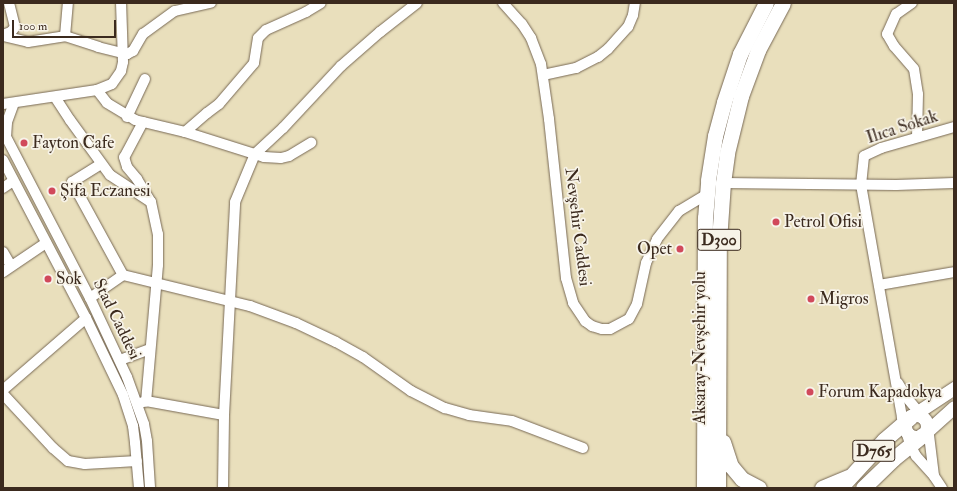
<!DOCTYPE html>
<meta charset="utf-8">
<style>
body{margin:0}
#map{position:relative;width:957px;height:491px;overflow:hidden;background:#e9dfbc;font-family:"IM FELL Double Pica",serif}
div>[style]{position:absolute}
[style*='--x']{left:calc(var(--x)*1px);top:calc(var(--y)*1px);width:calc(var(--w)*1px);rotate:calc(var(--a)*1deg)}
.roads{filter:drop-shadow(0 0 1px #786955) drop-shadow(0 0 1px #786955)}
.minor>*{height:10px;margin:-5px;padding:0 5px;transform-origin:5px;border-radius:5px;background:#fff}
.major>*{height:13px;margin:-6.5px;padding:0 6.5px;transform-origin:6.5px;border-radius:6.5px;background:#fff}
.major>.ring{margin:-6.5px;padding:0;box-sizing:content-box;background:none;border:13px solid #fff;border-radius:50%}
.highway>*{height:15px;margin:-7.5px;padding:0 7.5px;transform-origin:7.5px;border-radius:7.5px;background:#fff}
.dots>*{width:11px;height:11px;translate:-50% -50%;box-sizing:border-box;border:2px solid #f7f3e8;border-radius:50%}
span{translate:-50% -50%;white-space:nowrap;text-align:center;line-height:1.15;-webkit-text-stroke:3.5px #f7f3e8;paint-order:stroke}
.shield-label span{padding:1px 3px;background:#f7f3e8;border:1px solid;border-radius:3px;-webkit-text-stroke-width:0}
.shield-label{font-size:16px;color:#3b2a1e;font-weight:700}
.street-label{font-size:17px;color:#3b2a1e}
.poi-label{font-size:17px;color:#3b2a1e}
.left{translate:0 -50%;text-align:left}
.right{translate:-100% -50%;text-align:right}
.frame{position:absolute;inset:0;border:4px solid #3b2a1e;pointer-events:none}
.scale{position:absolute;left:12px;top:20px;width:104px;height:18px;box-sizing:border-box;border:2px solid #3b2a1e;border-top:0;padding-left:5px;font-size:12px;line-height:14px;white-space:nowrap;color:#3b2a1e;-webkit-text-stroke:3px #f7f3e8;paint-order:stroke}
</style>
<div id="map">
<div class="roads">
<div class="minor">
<i style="--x:503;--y:3;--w:28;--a:48"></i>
<i style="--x:522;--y:24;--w:17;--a:57"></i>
<i style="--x:531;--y:38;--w:28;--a:69"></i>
<i style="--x:541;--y:64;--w:56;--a:81.7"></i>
<i style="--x:549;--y:119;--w:160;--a:83.9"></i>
<i style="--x:566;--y:278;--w:26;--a:74"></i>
<i style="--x:573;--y:303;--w:22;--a:56"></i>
<i style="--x:585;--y:321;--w:9;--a:36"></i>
<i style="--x:592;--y:326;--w:10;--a:17"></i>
<i style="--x:602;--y:329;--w:8;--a:0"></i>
<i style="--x:610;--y:329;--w:21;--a:-28"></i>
<i style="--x:629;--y:319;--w:17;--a:-62"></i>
<i style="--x:637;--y:304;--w:42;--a:-77.6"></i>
<i style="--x:646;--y:263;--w:26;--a:-65"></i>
<i style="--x:657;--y:239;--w:36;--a:-52"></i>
<i style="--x:679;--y:211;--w:31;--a:-31"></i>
<i style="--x:912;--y:3;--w:19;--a:145"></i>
<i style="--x:896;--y:14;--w:22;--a:114"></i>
<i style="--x:887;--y:34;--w:14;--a:60"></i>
<i style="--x:894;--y:46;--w:30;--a:49"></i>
<i style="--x:914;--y:69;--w:25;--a:81"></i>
<i style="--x:918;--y:94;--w:43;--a:91.3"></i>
<i style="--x:3;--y:35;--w:9;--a:-21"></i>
<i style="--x:11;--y:32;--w:6;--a:-51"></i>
<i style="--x:15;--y:27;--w:25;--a:-104"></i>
<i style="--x:3;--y:36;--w:26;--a:13"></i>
<i style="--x:28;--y:42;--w:37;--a:-9"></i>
<i style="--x:65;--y:36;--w:35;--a:18"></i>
<i style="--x:98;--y:47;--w:30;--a:14"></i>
<i style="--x:127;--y:54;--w:7;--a:-27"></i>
<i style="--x:133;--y:51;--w:20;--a:-60"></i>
<i style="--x:143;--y:34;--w:39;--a:-36"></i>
<i style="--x:175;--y:11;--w:37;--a:-13"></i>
<i style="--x:65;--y:36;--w:33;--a:-85"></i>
<i style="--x:543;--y:75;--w:34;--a:-12"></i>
<i style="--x:576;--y:68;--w:25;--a:-27"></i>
<i style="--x:598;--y:57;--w:13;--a:-39"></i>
<i style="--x:608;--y:49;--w:30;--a:-48"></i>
<i style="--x:628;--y:27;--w:13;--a:-67"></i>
<i style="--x:633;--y:15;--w:12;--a:-81"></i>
<i style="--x:97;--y:90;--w:16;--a:52"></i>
<i style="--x:107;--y:103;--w:33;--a:31"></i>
<i style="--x:135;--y:120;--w:51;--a:13.5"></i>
<i style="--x:185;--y:132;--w:83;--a:17.6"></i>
<i style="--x:264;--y:157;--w:17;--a:3"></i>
<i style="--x:281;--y:158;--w:8;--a:-14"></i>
<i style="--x:289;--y:156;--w:26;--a:-31"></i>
<i style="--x:55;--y:97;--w:27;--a:57"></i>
<i style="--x:70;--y:120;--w:68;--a:54"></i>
<i style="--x:110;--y:175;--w:49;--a:33.4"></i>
<i style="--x:3;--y:104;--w:95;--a:-8.5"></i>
<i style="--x:97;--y:90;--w:16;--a:-22"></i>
<i style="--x:112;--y:84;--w:16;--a:-55"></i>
<i style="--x:121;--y:71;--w:9;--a:-77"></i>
<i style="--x:123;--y:62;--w:59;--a:-91.9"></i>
<i style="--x:127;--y:117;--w:42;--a:-64.7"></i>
<i style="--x:143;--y:122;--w:40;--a:118"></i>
<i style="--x:124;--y:157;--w:10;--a:73"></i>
<i style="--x:127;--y:167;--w:16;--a:50"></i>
<i style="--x:137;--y:179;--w:27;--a:59"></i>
<i style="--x:151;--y:202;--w:33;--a:78"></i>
<i style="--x:158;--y:234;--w:31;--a:90"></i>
<i style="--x:158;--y:265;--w:137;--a:95"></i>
<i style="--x:3;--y:131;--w:188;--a:62.5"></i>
<i style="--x:90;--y:298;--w:87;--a:64.9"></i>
<i style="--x:127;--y:377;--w:50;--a:70.1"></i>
<i style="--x:144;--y:424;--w:17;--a:80"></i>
<i style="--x:147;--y:441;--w:47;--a:86.3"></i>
<i style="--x:185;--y:132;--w:29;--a:-41"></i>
<i style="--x:207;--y:113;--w:15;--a:-37"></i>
<i style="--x:219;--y:104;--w:54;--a:-49.5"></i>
<i style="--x:254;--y:63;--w:25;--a:-81"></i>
<i style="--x:258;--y:38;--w:11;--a:-45"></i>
<i style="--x:266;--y:30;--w:44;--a:-24.2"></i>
<i style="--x:306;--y:12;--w:17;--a:-31"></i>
<i style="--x:6;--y:137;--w:15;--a:-86"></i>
<i style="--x:7;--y:122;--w:20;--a:-70"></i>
<i style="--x:3;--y:160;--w:178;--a:62.3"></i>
<i style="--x:86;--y:318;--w:85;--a:64.3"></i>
<i style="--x:123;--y:395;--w:33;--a:72"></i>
<i style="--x:133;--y:426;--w:17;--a:83"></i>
<i style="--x:135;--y:443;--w:45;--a:84.9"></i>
<i style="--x:101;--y:164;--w:34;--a:148"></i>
<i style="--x:72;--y:182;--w:106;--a:61.3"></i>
<i style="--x:723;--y:183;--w:173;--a:0.7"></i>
<i style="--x:896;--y:185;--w:58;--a:-2"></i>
<i style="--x:3;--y:188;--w:12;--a:-35"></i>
<i style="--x:3;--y:252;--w:16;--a:60"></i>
<i style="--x:3;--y:272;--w:52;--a:-34"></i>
<i style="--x:879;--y:285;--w:76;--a:-9.8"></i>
<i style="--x:90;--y:298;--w:40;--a:-34.9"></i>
<i style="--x:123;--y:275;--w:131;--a:13.7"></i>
<i style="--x:250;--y:306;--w:49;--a:20.3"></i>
<i style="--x:296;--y:323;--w:44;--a:25.4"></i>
<i style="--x:336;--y:342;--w:31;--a:29"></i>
<i style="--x:363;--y:357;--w:59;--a:35.3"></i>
<i style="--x:411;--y:391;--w:38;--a:27"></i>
<i style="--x:445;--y:408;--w:25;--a:16"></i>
<i style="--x:469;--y:415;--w:43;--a:7.9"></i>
<i style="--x:512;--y:421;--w:76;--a:20.8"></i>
<i style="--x:120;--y:360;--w:32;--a:-20"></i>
<i style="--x:898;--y:383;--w:17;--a:59"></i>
<i style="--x:907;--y:398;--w:26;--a:50"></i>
<i style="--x:3;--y:390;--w:110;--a:-40.9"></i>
<i style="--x:3;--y:394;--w:74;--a:47.2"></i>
<i style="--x:53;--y:448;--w:20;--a:41"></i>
<i style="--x:68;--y:461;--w:17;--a:10"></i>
<i style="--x:85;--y:464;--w:52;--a:-3.3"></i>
<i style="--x:140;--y:403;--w:6;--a:-18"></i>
<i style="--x:146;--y:401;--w:79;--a:10.2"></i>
<i style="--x:928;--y:427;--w:49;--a:83"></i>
<i style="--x:223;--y:488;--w:73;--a:-89.2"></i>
<i style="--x:224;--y:415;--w:213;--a:-87"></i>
<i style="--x:235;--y:202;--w:52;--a:-67.4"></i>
<i style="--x:255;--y:154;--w:38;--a:-43"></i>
<i style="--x:283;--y:128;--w:85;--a:-46.9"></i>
<i style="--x:341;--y:66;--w:52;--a:-41.1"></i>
<i style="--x:380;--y:32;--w:47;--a:-38.1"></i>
<i style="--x:942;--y:488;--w:14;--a:-124"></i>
<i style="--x:934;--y:476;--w:27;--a:-132"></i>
<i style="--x:916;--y:456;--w:13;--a:-117"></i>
<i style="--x:910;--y:444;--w:28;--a:-107"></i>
<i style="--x:902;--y:417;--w:236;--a:-100"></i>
<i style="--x:861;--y:185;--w:29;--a:-84"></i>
<i style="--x:864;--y:156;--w:19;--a:-25"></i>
<i style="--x:881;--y:148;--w:76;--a:-16"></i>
</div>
<div class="major">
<i class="ring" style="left:905px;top:415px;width:9px;height:9px"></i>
<i style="--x:910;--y:417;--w:53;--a:-33.4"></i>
<i style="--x:924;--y:434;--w:40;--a:-42"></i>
</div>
<div class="highway">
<i style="--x:723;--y:442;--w:25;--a:72"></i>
<i style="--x:731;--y:466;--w:17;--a:50"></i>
<i style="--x:742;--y:479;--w:19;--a:28"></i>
<i style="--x:704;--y:488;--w:270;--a:-89.8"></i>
<i style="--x:705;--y:218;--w:38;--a:-85"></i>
<i style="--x:708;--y:180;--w:45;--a:-81"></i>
<i style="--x:715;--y:136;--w:35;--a:-75"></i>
<i style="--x:724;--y:102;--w:51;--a:-71.6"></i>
<i style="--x:740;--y:54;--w:57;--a:-63"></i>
<i style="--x:718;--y:488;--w:247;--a:-89.8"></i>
<i style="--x:719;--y:241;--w:58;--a:-86.1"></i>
<i style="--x:723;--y:183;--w:30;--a:-82"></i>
<i style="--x:727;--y:153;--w:59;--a:-76.2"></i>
<i style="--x:741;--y:96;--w:49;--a:-69.7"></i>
<i style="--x:758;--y:50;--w:53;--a:-62"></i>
<i style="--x:822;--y:488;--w:28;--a:-23"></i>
<i style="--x:840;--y:488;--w:65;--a:-47.5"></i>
<i style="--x:884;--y:440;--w:35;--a:-41"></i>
<i style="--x:863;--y:488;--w:42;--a:-44"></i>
<i style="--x:893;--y:459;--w:38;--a:-39"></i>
</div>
</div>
<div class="dots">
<i style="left:24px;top:143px;background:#d1495b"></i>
<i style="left:52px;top:191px;background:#d1495b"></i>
<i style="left:776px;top:222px;background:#d1495b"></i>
<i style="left:680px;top:249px;background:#d1495b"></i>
<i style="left:48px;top:279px;background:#d1495b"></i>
<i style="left:811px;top:299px;background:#d1495b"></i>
<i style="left:810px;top:392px;background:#d1495b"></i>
</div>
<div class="shield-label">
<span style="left:719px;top:240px">D300</span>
<span style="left:874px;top:451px">D765</span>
</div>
<div class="street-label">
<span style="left:902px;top:127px;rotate:-18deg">Ilıca Sokak</span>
<span style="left:578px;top:227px;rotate:83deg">Nevşehir Caddesi</span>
<span style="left:117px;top:319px;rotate:64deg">Stad Caddesi</span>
<span style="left:700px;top:348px;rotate:-90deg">Aksaray-Nevşehir yolu</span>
</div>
<div class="poi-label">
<span class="left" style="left:32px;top:143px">Fayton Cafe</span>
<span class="left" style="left:60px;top:191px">Şifa Eczanesi</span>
<span class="left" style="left:784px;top:222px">Petrol Ofisi</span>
<span class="right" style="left:672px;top:249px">Opet</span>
<span class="left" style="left:56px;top:279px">Sok</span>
<span class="left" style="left:819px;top:299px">Migros</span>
<span class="left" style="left:818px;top:392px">Forum Kapadokya</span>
</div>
<div class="frame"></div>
<div class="scale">100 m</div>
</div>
